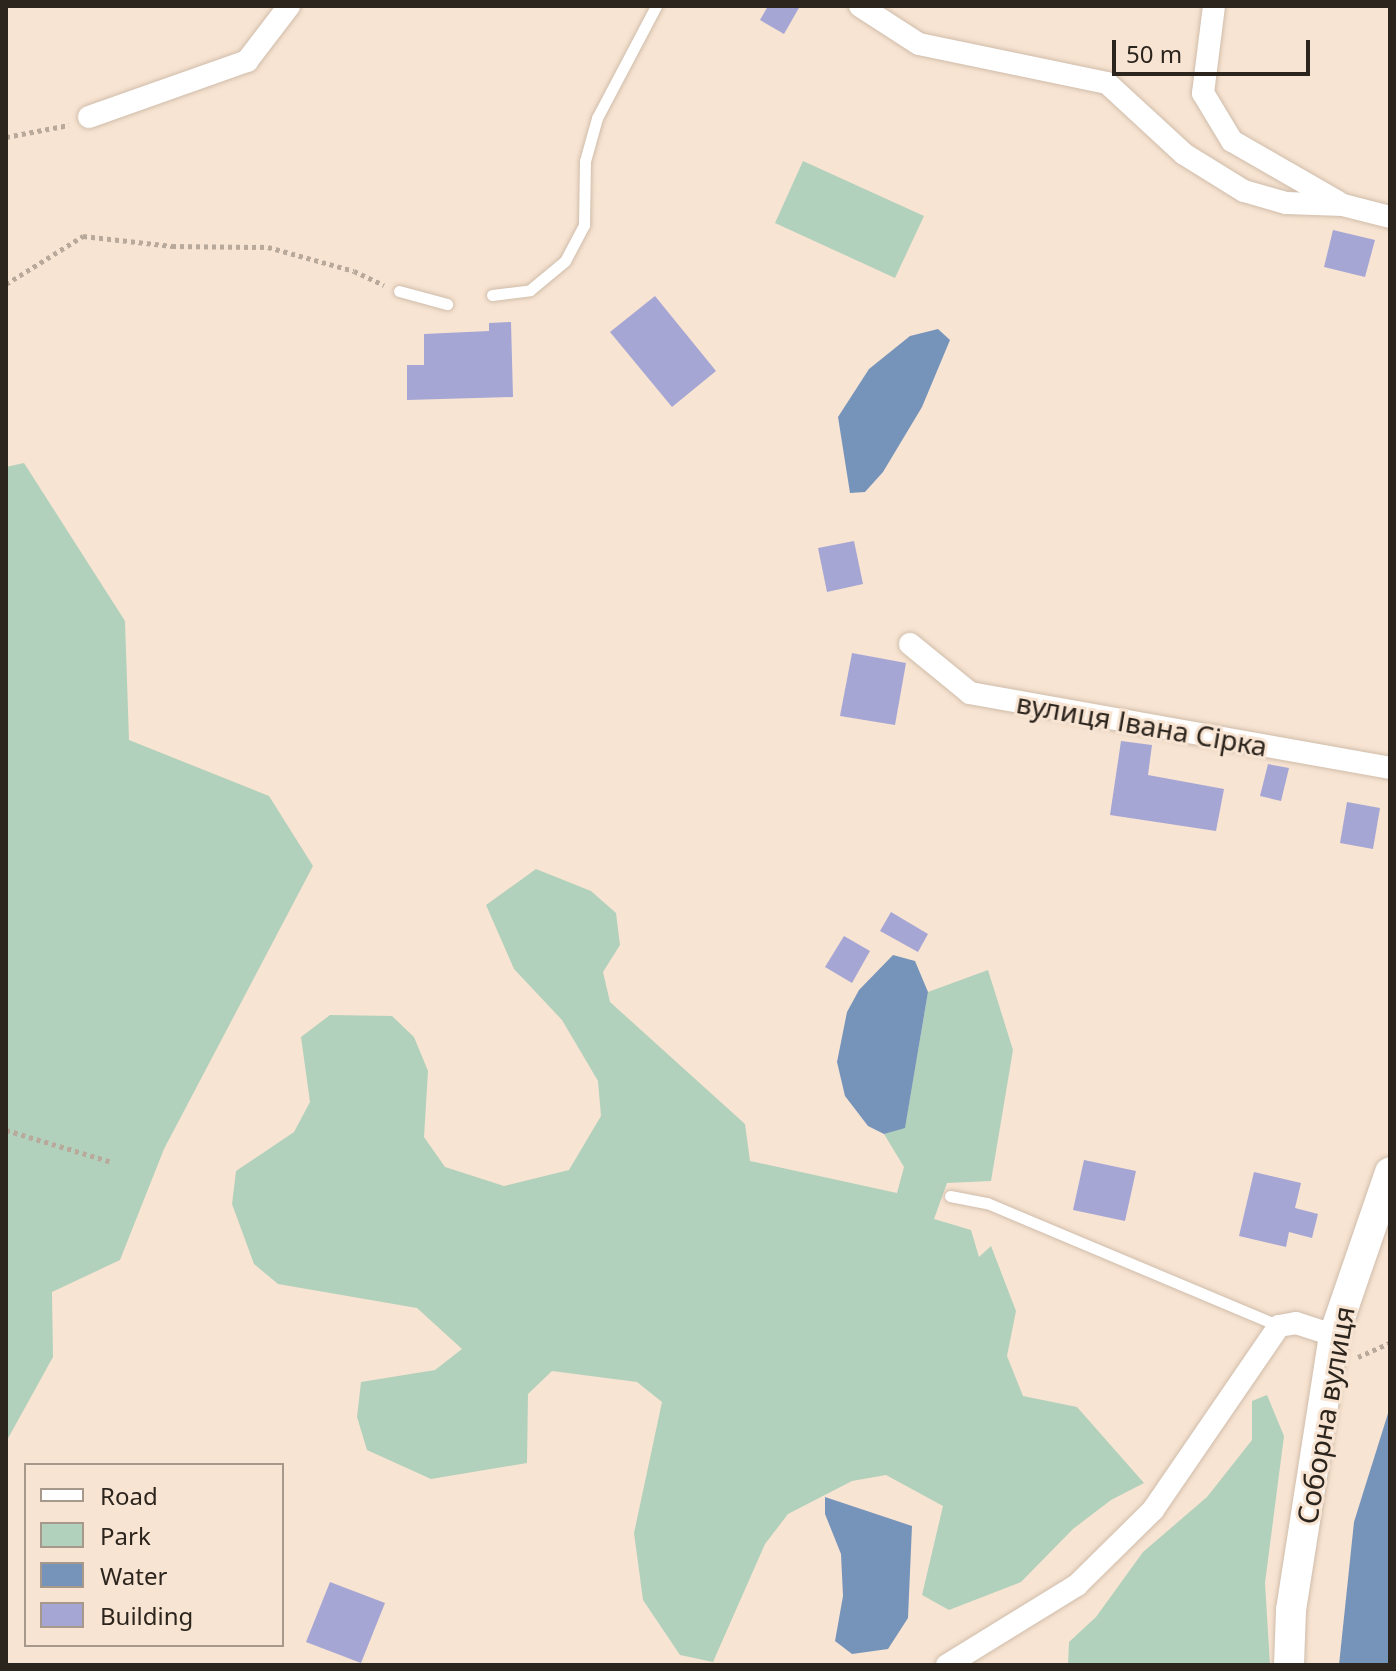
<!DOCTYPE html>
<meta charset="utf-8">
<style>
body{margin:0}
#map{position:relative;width:1396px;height:1671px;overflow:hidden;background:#f8e4d2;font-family:"Noto Sans",sans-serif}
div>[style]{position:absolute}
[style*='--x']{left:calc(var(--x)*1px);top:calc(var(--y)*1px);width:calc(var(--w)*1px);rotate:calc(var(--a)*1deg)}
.green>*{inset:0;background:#b1d1bc}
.water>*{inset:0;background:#7694ba}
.building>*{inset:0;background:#a6a6d5}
.path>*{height:5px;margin-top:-2.5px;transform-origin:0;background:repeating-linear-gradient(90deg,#b8a99a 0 4px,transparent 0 8px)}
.roads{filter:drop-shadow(0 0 2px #cfbcaa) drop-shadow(0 0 2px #cfbcaa)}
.lane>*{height:11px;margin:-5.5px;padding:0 5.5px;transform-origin:5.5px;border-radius:5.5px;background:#fff}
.street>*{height:22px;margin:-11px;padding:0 11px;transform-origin:11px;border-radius:11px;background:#fff}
.secondary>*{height:30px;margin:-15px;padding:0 15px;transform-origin:15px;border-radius:15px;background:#fff}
span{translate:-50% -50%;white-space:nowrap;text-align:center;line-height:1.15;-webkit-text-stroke:6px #f8e4d2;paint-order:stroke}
.street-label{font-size:28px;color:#2c251e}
.frame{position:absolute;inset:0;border:8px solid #2c251e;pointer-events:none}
.legend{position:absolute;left:24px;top:1463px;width:260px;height:184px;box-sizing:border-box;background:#f8e4d2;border:2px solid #a6988a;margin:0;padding:10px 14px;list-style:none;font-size:24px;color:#2c251e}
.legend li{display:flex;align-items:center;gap:16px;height:40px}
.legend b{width:40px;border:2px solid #a6988a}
.scale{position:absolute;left:1112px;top:40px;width:198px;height:36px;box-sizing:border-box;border:4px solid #2c251e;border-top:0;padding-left:10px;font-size:24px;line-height:28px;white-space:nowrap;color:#2c251e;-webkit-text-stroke:6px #f8e4d2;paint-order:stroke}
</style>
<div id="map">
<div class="green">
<i style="clip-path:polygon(803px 161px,924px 216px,895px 278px,775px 223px)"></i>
<i style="clip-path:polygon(24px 463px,125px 621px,129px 740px,269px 796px,313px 866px,164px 1149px,120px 1260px,52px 1292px,53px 1357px,6px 1442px,6px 467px)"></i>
<i style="clip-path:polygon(536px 869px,591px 891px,616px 913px,620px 945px,603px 972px,610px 1002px,745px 1124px,750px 1161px,897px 1193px,904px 1167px,884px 1134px,905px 1127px,928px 992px,988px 970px,1013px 1050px,991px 1181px,947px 1183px,934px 1219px,971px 1230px,979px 1257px,991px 1246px,1016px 1311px,1007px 1356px,1023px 1396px,1077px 1407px,1144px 1483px,1111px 1500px,1073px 1529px,1021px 1582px,949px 1610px,922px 1595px,943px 1506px,886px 1475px,852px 1481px,788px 1514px,765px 1544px,713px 1662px,680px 1655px,643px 1600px,634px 1533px,662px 1402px,637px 1382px,552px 1371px,528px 1394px,527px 1463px,431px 1479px,367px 1450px,357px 1417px,361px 1382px,435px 1370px,462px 1349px,417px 1308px,278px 1284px,254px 1264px,232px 1204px,236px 1171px,294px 1132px,310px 1102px,301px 1037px,330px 1015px,392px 1016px,414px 1037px,428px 1071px,424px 1137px,445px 1167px,504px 1186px,569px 1170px,601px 1116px,598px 1081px,562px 1020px,514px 969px,486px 905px)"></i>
<i style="clip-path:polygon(1267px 1395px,1284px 1436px,1265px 1583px,1270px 1665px,1068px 1665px,1069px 1642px,1096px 1617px,1143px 1552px,1207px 1497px,1252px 1440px,1252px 1401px)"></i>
</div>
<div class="water">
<i style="clip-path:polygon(938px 329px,950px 340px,922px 407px,883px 472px,865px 492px,850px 493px,838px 417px,869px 369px,910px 336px)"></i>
<i style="clip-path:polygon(893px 955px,915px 961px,928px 992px,905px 1128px,884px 1134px,868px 1126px,845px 1096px,837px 1062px,847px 1012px,859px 990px)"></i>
<i style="clip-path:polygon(1390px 1407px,1390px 1665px,1339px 1665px,1354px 1522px)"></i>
<i style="clip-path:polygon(825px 1497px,912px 1526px,908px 1618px,888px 1649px,852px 1654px,835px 1641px,843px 1596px,841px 1554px,825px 1514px)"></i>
</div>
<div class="building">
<i style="clip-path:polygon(768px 6px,800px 6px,784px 34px,760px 20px)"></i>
<i style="clip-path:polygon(1333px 230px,1375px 240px,1365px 277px,1324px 267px)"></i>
<i style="clip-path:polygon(655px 296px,716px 371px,672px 407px,610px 332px)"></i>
<i style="clip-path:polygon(511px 322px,513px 397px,407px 400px,407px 365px,424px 365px,424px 334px,489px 331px,489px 323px)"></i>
<i style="clip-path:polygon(854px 541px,863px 584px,827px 592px,818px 548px)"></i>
<i style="clip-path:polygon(852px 653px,906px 663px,895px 725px,840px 716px)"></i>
<i style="clip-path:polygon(1121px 741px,1152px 745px,1148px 775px,1224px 789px,1216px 831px,1110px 815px)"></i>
<i style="clip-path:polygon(1268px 764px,1289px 768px,1281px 801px,1260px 796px)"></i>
<i style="clip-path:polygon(1347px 802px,1380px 808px,1373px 849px,1340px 843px)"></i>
<i style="clip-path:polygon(891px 912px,928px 934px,918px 952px,880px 931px)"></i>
<i style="clip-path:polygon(844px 936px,870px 951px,852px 983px,825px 967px)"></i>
<i style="clip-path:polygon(1084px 1160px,1136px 1171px,1125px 1221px,1073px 1210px)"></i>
<i style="clip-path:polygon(1254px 1172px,1301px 1183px,1295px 1208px,1318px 1214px,1312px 1238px,1289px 1232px,1286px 1247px,1239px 1236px)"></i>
<i style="clip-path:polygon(330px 1582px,385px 1603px,361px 1663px,306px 1642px)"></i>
</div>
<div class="path">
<i style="--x:6;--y:137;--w:64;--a:-10.8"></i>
<i style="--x:6;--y:284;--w:91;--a:-31.9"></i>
<i style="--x:83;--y:236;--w:90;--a:6.4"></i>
<i style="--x:172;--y:246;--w:96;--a:0.6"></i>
<i style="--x:268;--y:247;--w:89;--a:15.6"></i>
<i style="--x:354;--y:271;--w:33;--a:25"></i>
<i style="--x:6;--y:1130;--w:111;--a:16.8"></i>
<i style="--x:1358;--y:1357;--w:35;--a:-24"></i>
</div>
<div class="roads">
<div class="lane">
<i style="--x:399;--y:291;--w:50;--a:15.2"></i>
<i style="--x:492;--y:295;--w:38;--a:-7"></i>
<i style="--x:530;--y:290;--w:45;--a:-39.6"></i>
<i style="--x:565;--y:261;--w:41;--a:-62.2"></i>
<i style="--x:584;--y:225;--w:64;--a:-89.1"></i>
<i style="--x:585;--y:161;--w:45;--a:-74.4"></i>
<i style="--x:597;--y:118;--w:127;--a:-62.2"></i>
<i style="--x:950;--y:1196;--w:38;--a:11"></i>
<i style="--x:987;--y:1203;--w:317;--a:22.8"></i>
</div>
<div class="street">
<i style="--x:860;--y:6;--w:70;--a:32.8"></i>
<i style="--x:919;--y:44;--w:192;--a:11.7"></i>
<i style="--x:1107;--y:83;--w:105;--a:42.7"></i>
<i style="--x:1184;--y:154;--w:70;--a:31.7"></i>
<i style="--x:1244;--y:191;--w:44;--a:15.9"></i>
<i style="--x:1286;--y:203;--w:57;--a:2"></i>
<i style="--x:1343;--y:205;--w:49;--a:14.3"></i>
<i style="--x:1214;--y:6;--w:88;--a:97.2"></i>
<i style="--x:1203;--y:93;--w:56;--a:58.9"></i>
<i style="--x:1232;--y:141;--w:122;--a:29.9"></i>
<i style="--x:89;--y:117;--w:168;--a:-19.5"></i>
<i style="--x:247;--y:61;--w:69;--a:-52.6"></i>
<i style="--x:910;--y:644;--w:77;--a:39.2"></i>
<i style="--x:970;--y:693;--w:427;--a:10.1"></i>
<i style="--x:947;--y:1665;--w:153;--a:-31.6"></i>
<i style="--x:1077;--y:1585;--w:107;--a:-44.6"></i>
<i style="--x:1153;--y:1510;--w:223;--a:-55.6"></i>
<i style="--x:1279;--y:1326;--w:17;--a:-10"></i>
<i style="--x:1296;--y:1323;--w:40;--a:18"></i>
</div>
<div class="secondary">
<i style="--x:1289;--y:1665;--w:55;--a:-87.9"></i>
<i style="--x:1291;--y:1610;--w:278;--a:-81.1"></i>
<i style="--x:1334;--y:1335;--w:172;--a:-71"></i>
</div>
</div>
<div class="street-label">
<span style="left:1142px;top:724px;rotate:10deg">вулиця Івана Сірка</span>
<span style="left:1325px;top:1415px;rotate:-80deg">Соборна вулиця</span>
</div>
<div class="frame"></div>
<ul class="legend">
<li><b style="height:10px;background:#fff"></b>Road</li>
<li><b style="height:22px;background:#b1d1bc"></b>Park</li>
<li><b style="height:22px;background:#7694ba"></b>Water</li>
<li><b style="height:22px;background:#a6a6d5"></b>Building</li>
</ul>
<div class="scale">50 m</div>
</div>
